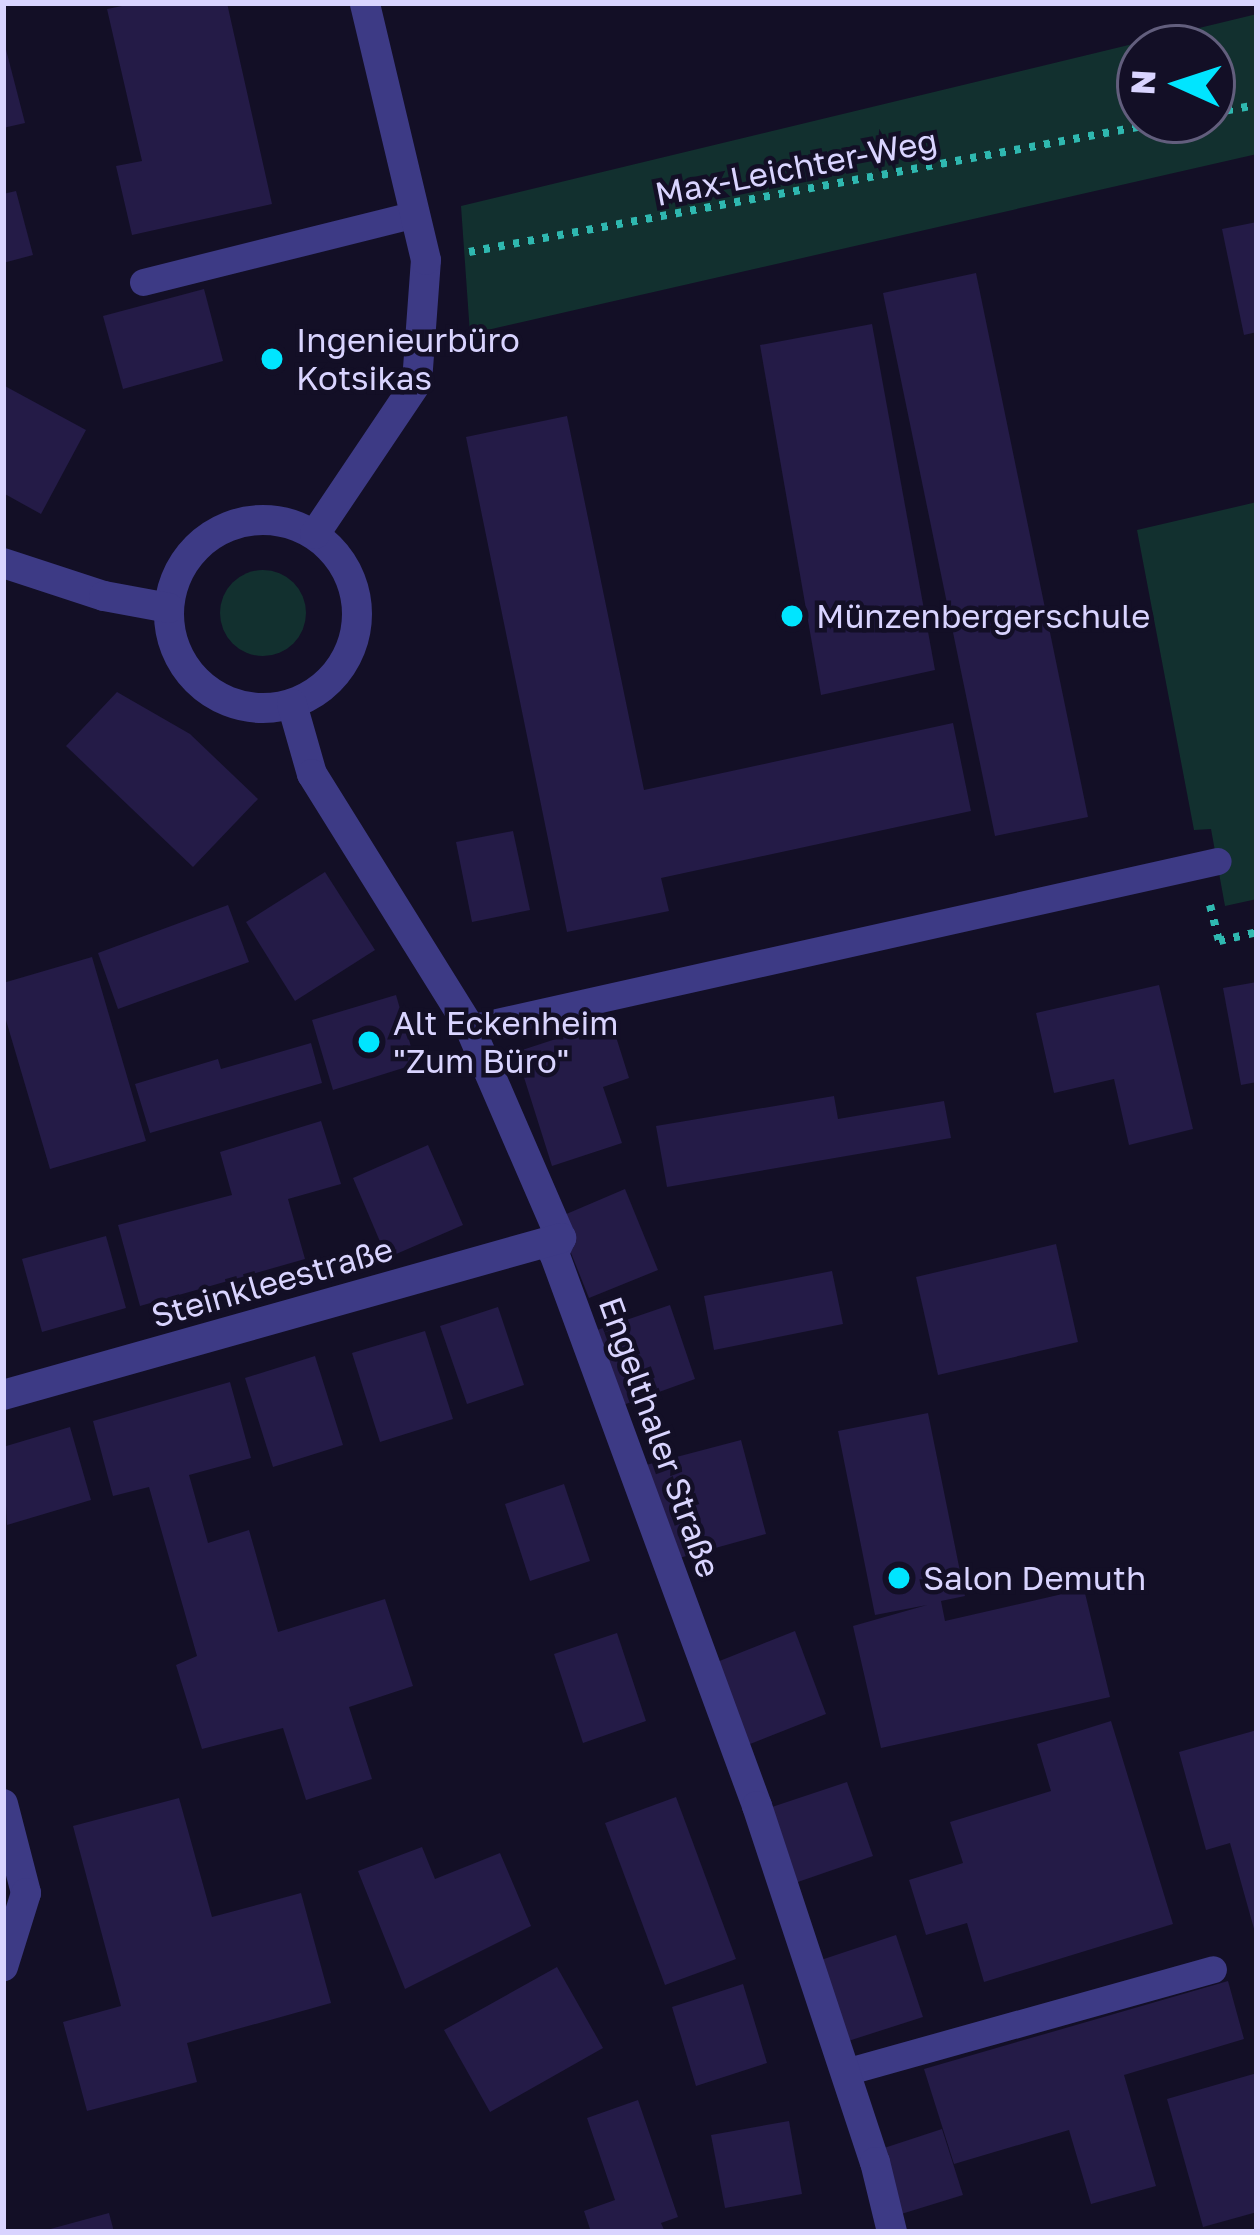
<!DOCTYPE html>
<meta charset="utf-8">
<style>
body{margin:0}
#map{position:relative;width:1260px;height:2235px;overflow:hidden;background:#130f26;font-family:"Golos Text",sans-serif}
div>[style]{position:absolute}
[style*='--x']{left:calc(var(--x)*1px);top:calc(var(--y)*1px);width:calc(var(--w)*1px);rotate:calc(var(--a)*1deg)}
.green>*{inset:0;background:#12302f}
.round{border-radius:50%}
.building>*{inset:0;background:#241b47}
.path>*{height:8px;margin-top:-4px;transform-origin:0;background:repeating-linear-gradient(90deg,#2fb8b0 0 6px,transparent 0 15px)}
.service>*{height:27px;margin:-13.5px;padding:0 13.5px;transform-origin:13.5px;border-radius:13.5px;background:#3d3a85}
.minor>*{height:30px;margin:-15px;padding:0 15px;transform-origin:15px;border-radius:15px;background:#3d3a85}
.minor>.ring{margin:-15px;padding:0;box-sizing:content-box;background:none;border:30px solid #3d3a85;border-radius:50%}
.dots>*{width:33px;height:33px;translate:-50% -50%;box-sizing:border-box;border:6px solid #130f26;border-radius:50%}
span{translate:-50% -50%;white-space:nowrap;text-align:center;line-height:1.15;-webkit-text-stroke:9px #130f26;paint-order:stroke}
.street-label{font-size:33px;color:#d9d4ff}
.poi-label{font-size:33px;color:#d9d4ff}
.left{translate:0 -50%;text-align:left}
.frame{position:absolute;inset:0;border:6px solid #d9d4ff;pointer-events:none}
.north{position:absolute;left:1116px;top:24px;width:120px;height:120px;box-sizing:border-box;background:#130f26;border:3px solid #625e7d;border-radius:50%;rotate:273deg;font-size:33px;font-weight:700;line-height:48px;text-align:center;color:#d9d4ff}
.north::after{content:'';display:block;margin:auto;width:42px;height:54px;background:#00e5ff;clip-path:polygon(50% 0,100% 100%,50% 72%,0 100%)}
</style>
<div id="map">
<div class="green">
<i style="clip-path:polygon(evenodd,1257px 14px,1257px 154px,470px 334px,461px 206px,1257px 14px,1140px 48px,1212px 48px,1212px 120px,1140px 120px,1140px 48px)"></i>
<i style="clip-path:polygon(1257px 502px,1257px 899px,1225px 906px,1211px 829px,1194px 830px,1137px 530px)"></i>
<i class="round" style="left:220px;top:570px;width:86px;height:86px"></i>
</div>
<div class="building">
<i style="clip-path:polygon(137px 3px,227px 3px,272px 204px,132px 235px,116px 166px,142px 161px,107px 9px)"></i>
<i style="clip-path:polygon(3px 38px,25px 123px,3px 128px)"></i>
<i style="clip-path:polygon(16px 191px,33px 255px,3px 263px,3px 194px)"></i>
<i style="clip-path:polygon(1257px 222px,1257px 332px,1244px 335px,1222px 229px)"></i>
<i style="clip-path:polygon(976px 273px,1088px 817px,995px 836px,883px 293px)"></i>
<i style="clip-path:polygon(204px 289px,223px 361px,123px 389px,103px 316px)"></i>
<i style="clip-path:polygon(872px 324px,935px 670px,821px 695px,760px 345px)"></i>
<i style="clip-path:polygon(3px 385px,86px 430px,41px 514px,3px 493px)"></i>
<i style="clip-path:polygon(567px 416px,644px 790px,953px 723px,971px 811px,661px 878px,669px 911px,567px 932px,466px 437px)"></i>
<i style="clip-path:polygon(117px 692px,190px 734px,258px 799px,193px 867px,66px 746px)"></i>
<i style="clip-path:polygon(513px 831px,530px 910px,472px 922px,456px 842px)"></i>
<i style="clip-path:polygon(325px 872px,375px 950px,295px 1001px,246px 922px)"></i>
<i style="clip-path:polygon(228px 905px,249px 962px,118px 1009px,98px 953px)"></i>
<i style="clip-path:polygon(92px 957px,146px 1141px,50px 1169px,3px 1010px,3px 983px)"></i>
<i style="clip-path:polygon(1257px 982px,1257px 1082px,1241px 1085px,1223px 988px)"></i>
<i style="clip-path:polygon(1159px 985px,1193px 1129px,1129px 1145px,1114px 1079px,1054px 1093px,1036px 1013px)"></i>
<i style="clip-path:polygon(396px 995px,416px 1064px,333px 1090px,312px 1020px)"></i>
<i style="clip-path:polygon(611px 1021px,629px 1078px,603px 1087px,622px 1143px,552px 1166px,516px 1052px)"></i>
<i style="clip-path:polygon(311px 1043px,322px 1083px,150px 1133px,135px 1084px,218px 1059px,221px 1069px)"></i>
<i style="clip-path:polygon(834px 1096px,838px 1119px,944px 1101px,951px 1138px,667px 1187px,656px 1126px)"></i>
<i style="clip-path:polygon(321px 1121px,341px 1184px,288px 1199px,305px 1259px,140px 1306px,118px 1225px,232px 1195px,220px 1152px)"></i>
<i style="clip-path:polygon(428px 1145px,463px 1225px,387px 1258px,353px 1178px)"></i>
<i style="clip-path:polygon(625px 1189px,658px 1270px,589px 1298px,557px 1218px)"></i>
<i style="clip-path:polygon(106px 1236px,126px 1308px,42px 1332px,22px 1259px)"></i>
<i style="clip-path:polygon(1056px 1244px,1078px 1342px,938px 1375px,916px 1277px)"></i>
<i style="clip-path:polygon(832px 1271px,843px 1324px,714px 1350px,704px 1296px)"></i>
<i style="clip-path:polygon(670px 1305px,695px 1379px,623px 1405px,597px 1330px)"></i>
<i style="clip-path:polygon(498px 1307px,524px 1385px,467px 1404px,440px 1326px)"></i>
<i style="clip-path:polygon(425px 1331px,453px 1419px,380px 1442px,352px 1353px)"></i>
<i style="clip-path:polygon(315px 1356px,343px 1445px,273px 1467px,245px 1378px)"></i>
<i style="clip-path:polygon(230px 1382px,251px 1458px,189px 1475px,208px 1543px,249px 1530px,278px 1632px,385px 1599px,413px 1686px,349px 1707px,372px 1779px,306px 1800px,283px 1728px,202px 1749px,176px 1665px,197px 1656px,149px 1487px,113px 1496px,93px 1421px)"></i>
<i style="clip-path:polygon(928px 1413px,965px 1596px,941px 1601px,945px 1621px,1084px 1589px,1110px 1697px,881px 1748px,853px 1626px,927px 1605px,875px 1615px,838px 1431px)"></i>
<i style="clip-path:polygon(70px 1427px,91px 1500px,7px 1525px,3px 1447px)"></i>
<i style="clip-path:polygon(741px 1440px,766px 1534px,672px 1560px,646px 1465px)"></i>
<i style="clip-path:polygon(564px 1484px,590px 1561px,530px 1581px,505px 1504px)"></i>
<i style="clip-path:polygon(795px 1631px,826px 1714px,745px 1746px,712px 1664px)"></i>
<i style="clip-path:polygon(617px 1633px,646px 1721px,583px 1743px,554px 1654px)"></i>
<i style="clip-path:polygon(1111px 1721px,1173px 1924px,984px 1982px,967px 1923px,926px 1935px,909px 1880px,963px 1863px,950px 1822px,1051px 1791px,1037px 1744px)"></i>
<i style="clip-path:polygon(1257px 1730px,1257px 1936px,1256px 1936px,1230px 1843px,1206px 1850px,1179px 1752px)"></i>
<i style="clip-path:polygon(847px 1782px,873px 1856px,792px 1884px,766px 1809px)"></i>
<i style="clip-path:polygon(676px 1797px,736px 1959px,665px 1985px,605px 1823px)"></i>
<i style="clip-path:polygon(179px 1798px,212px 1917px,301px 1893px,331px 2003px,187px 2043px,197px 2082px,87px 2111px,63px 2022px,121px 2006px,73px 1826px)"></i>
<i style="clip-path:polygon(422px 1847px,435px 1879px,500px 1853px,531px 1926px,405px 1989px,358px 1871px)"></i>
<i style="clip-path:polygon(896px 1935px,923px 2017px,842px 2043px,815px 1962px)"></i>
<i style="clip-path:polygon(557px 1967px,603px 2048px,490px 2112px,444px 2030px)"></i>
<i style="clip-path:polygon(1228px 1981px,1244px 2039px,1124px 2075px,1156px 2186px,1091px 2204px,1069px 2130px,954px 2164px,924px 2069px)"></i>
<i style="clip-path:polygon(743px 1984px,767px 2063px,696px 2086px,672px 2007px)"></i>
<i style="clip-path:polygon(1257px 2073px,1257px 2212px,1203px 2227px,1167px 2099px)"></i>
<i style="clip-path:polygon(638px 2100px,678px 2217px,661px 2223px,665px 2232px,591px 2232px,584px 2211px,615px 2200px,587px 2118px)"></i>
<i style="clip-path:polygon(789px 2121px,802px 2194px,725px 2208px,711px 2135px)"></i>
<i style="clip-path:polygon(942px 2129px,963px 2195px,898px 2215px,878px 2150px)"></i>
<i style="clip-path:polygon(109px 2213px,114px 2232px,43px 2232px,43px 2231px)"></i>
</div>
<div class="path">
<i style="--x:1212;--y:113;--w:46;--a:-10.1"></i>
<i style="--x:469;--y:252;--w:718;--a:-10.59"></i>
<i style="--x:1210;--y:905;--w:37;--a:76"></i>
<i style="--x:1219;--y:941;--w:39;--a:-13"></i>
</div>
<div class="service">
<i style="--x:143;--y:282;--w:280;--a:-14"></i>
<i style="--x:470;--y:1028;--w:766;--a:-12.59"></i>
<i style="--x:845;--y:2072;--w:382;--a:-15.6"></i>
</div>
<div class="minor">
<i class="ring" style="left:169px;top:520px;width:158px;height:158px"></i>
<i style="--x:315;--y:534;--w:183;--a:-56.1"></i>
<i style="--x:417;--y:382;--w:122;--a:-85.8"></i>
<i style="--x:426;--y:260;--w:264;--a:-103.4"></i>
<i style="--x:3;--y:563;--w:106;--a:18.1"></i>
<i style="--x:104;--y:596;--w:66;--a:10.5"></i>
<i style="--x:292;--y:704;--w:73;--a:74.1"></i>
<i style="--x:312;--y:774;--w:299;--a:58.1"></i>
<i style="--x:470;--y:1028;--w:229;--a:66.6"></i>
<i style="--x:561;--y:1238;--w:17;--a:115"></i>
<i style="--x:554;--y:1253;--w:589;--a:69.84"></i>
<i style="--x:757;--y:1806;--w:375;--a:71.7"></i>
<i style="--x:875;--y:2162;--w:72;--a:76.3"></i>
<i style="--x:3;--y:1395;--w:580;--a:-15.71"></i>
<i style="--x:3;--y:1804;--w:92;--a:75.5"></i>
<i style="--x:26;--y:1893;--w:77;--a:107.3"></i>
</div>
<div class="dots">
<i style="left:272px;top:359px;background:#00e5ff"></i>
<i style="left:792px;top:616px;background:#00e5ff"></i>
<i style="left:369px;top:1042px;background:#00e5ff"></i>
<i style="left:899px;top:1578px;background:#00e5ff"></i>
</div>
<div class="street-label">
<span style="left:796px;top:167px;rotate:-11deg">Max-Leichter-Weg</span>
<span style="left:272px;top:1282px;rotate:-16deg">Steinkleestraße</span>
<span style="left:660px;top:1437px;rotate:70deg">Engelthaler Straße</span>
</div>
<div class="poi-label">
<span class="left" style="left:296px;top:359px">Ingenieurbüro<br>Kotsikas</span>
<span class="left" style="left:816px;top:616px">Münzenbergerschule</span>
<span class="left" style="left:393px;top:1042px">Alt Eckenheim<br>"Zum Büro"</span>
<span class="left" style="left:923px;top:1578px">Salon Demuth</span>
</div>
<div class="frame"></div>
<div class="north">N</div>
</div>
